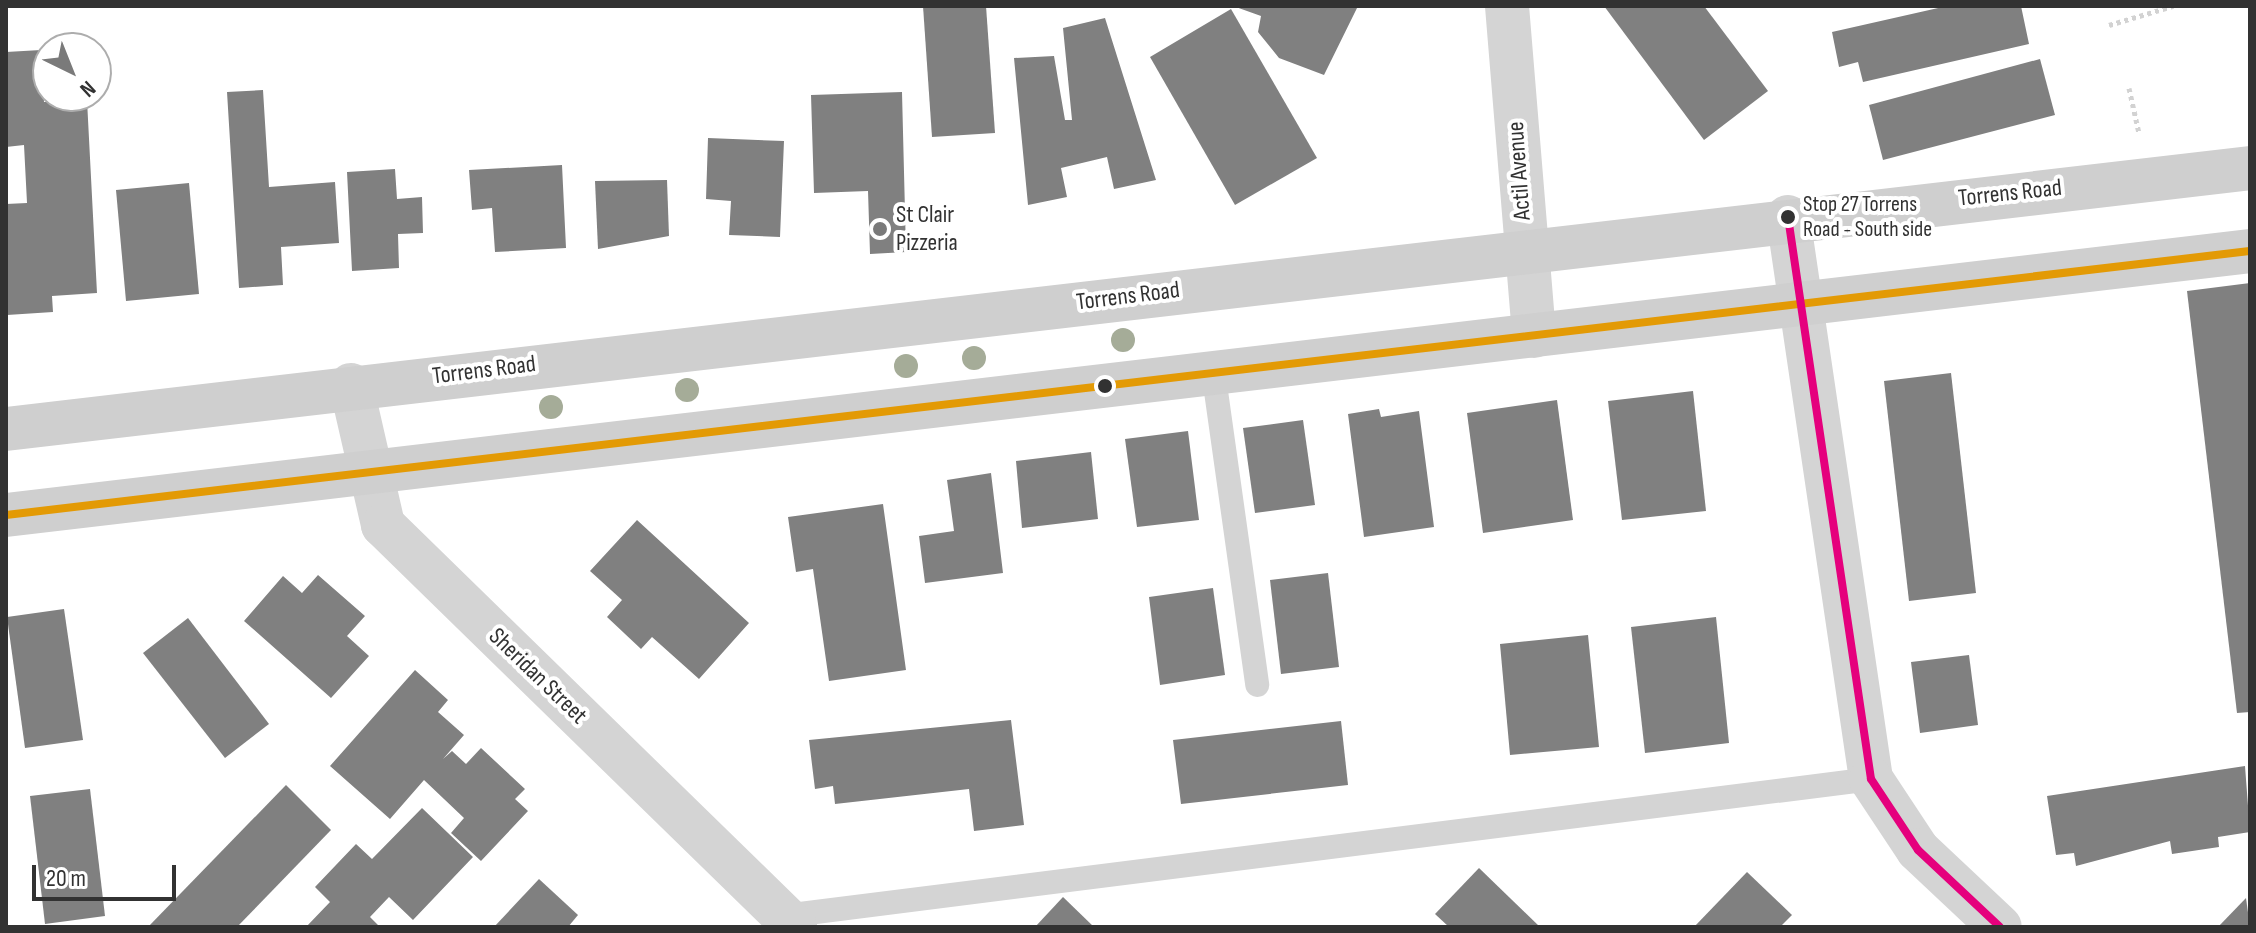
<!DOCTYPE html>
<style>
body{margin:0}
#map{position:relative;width:2256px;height:933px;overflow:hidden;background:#fff;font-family:"Sofia Sans Condensed",sans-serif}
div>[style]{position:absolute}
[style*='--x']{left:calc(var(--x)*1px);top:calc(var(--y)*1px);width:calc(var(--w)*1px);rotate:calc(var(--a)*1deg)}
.building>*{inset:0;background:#808080}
.path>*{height:5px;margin-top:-2.5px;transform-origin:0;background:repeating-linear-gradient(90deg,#d2d2d2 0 4px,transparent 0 8px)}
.lane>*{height:24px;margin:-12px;padding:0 12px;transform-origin:12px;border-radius:12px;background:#d4d4d4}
.street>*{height:44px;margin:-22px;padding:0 22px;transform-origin:22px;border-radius:22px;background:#d4d4d4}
.secondary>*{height:44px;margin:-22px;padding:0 22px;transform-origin:22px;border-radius:22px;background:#cfcfcf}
.bus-1>*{height:8px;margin:-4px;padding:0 4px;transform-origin:4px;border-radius:4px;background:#e39a05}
.bus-2>*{height:8px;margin:-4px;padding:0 4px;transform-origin:4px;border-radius:4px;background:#e5007d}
.trees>*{width:24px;height:24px;margin:-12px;border-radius:50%;background:#a5ac98}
.dots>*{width:22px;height:22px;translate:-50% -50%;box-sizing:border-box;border:4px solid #fff;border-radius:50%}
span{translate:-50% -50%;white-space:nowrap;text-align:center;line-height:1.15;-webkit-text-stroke:8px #fff;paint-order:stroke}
.bus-label{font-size:22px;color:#323232}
.left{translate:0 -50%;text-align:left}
.street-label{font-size:24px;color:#323232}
.poi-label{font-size:24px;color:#323232}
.frame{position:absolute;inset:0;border:8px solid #323232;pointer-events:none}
.north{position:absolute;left:32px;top:32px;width:80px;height:80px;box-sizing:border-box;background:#fff;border:2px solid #adadad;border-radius:50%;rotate:137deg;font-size:22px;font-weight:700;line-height:32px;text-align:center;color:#323232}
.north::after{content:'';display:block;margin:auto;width:28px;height:36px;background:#7a7a7a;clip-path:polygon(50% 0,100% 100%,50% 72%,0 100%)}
.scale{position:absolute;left:32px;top:865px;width:144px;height:36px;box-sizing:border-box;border:4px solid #323232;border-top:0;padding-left:10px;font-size:24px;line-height:28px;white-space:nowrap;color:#323232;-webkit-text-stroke:6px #fff;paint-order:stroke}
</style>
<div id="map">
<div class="building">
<i style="clip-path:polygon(923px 6px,986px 6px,995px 133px,932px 137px)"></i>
<i style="clip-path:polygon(1233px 6px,1358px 6px,1324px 75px,1279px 58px,1258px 32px,1261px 16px)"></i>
<i style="clip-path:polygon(1604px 6px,1704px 6px,1768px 91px,1704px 140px)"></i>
<i style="clip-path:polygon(1947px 6px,2021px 6px,2029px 44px,1863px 82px,1858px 62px,1839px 67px,1832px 32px)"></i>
<i style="clip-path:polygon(1231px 9px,1317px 158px,1235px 205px,1150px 57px)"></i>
<i style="clip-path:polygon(1105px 18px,1156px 180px,1114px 189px,1107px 157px,1061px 168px,1067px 197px,1028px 205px,1014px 58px,1054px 56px,1065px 120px,1072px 120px,1063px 28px)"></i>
<i style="clip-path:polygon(41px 50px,44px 102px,87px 100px,97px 293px,52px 296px,53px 312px,7px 315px,6px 204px,27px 203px,24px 145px,6px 147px,6px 52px)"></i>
<i style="clip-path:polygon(2040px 59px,2055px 115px,1883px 160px,1869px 105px)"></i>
<i style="clip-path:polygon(263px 90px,269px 187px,335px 182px,339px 243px,281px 247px,283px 285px,239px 288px,227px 92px)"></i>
<i style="clip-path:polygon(902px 92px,906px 252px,870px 254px,868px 191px,814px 193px,811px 95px)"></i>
<i style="clip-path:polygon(708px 138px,784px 141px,780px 237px,729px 235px,731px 201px,706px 199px)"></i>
<i style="clip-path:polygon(562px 165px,566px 248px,495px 252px,492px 208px,472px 210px,469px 170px)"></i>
<i style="clip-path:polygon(395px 169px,397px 199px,422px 197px,423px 233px,398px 234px,399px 268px,352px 271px,347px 172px)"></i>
<i style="clip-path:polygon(667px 180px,669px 236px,598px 249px,595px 181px)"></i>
<i style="clip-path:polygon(189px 183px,199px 294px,126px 301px,116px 190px)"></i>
<i style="clip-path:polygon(2250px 283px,2250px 712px,2237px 713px,2187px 291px)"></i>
<i style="clip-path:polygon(1951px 373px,1976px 593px,1909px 601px,1884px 381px)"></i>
<i style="clip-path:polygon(1693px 391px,1706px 511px,1622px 520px,1608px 401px)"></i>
<i style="clip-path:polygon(1557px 400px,1573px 520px,1483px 533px,1467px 413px)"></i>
<i style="clip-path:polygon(1379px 409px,1381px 417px,1419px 411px,1434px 527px,1364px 537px,1348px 414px)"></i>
<i style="clip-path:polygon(1303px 420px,1315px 505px,1255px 513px,1243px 428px)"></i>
<i style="clip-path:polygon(1188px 431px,1199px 520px,1137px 527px,1125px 439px)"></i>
<i style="clip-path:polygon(1091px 452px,1098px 519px,1022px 528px,1016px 461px)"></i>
<i style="clip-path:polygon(991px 473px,1003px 573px,925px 583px,919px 536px,954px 531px,947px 480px)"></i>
<i style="clip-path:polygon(883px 504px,906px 670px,829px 681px,813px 569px,796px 572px,788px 517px)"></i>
<i style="clip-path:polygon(637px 520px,749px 623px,699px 679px,652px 637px,641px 649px,607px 617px,622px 600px,590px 571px)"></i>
<i style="clip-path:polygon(1328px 573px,1339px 667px,1281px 674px,1270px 580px)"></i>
<i style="clip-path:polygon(318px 575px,365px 616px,347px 636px,369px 656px,331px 698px,244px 621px,283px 576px,302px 593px)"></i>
<i style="clip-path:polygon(1213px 588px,1225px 675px,1160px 685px,1149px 597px)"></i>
<i style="clip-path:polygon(64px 609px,83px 740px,25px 748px,7px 617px)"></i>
<i style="clip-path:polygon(1716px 617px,1729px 743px,1645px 753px,1631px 627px)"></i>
<i style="clip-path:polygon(188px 618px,269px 724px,225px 758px,143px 653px)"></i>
<i style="clip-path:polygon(1588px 635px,1599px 747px,1510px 755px,1500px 644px)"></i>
<i style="clip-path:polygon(1969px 655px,1978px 725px,1920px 733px,1911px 662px)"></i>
<i style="clip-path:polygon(415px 670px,448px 700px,438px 712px,464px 735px,443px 759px,452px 751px,466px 764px,481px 748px,525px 789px,515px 799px,528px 811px,481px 861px,451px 833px,464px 818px,424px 780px,390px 819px,330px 766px)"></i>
<i style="clip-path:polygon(1011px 720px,1024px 825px,974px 831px,969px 789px,835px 804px,833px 786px,815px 789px,809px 740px)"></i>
<i style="clip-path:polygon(1341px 721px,1348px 785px,1181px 804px,1173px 740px)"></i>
<i style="clip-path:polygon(2245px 766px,2250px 832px,2218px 837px,2219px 847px,2172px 854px,2170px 841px,2076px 866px,2074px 853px,2056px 855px,2047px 796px)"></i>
<i style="clip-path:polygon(286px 785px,331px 830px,237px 927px,148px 927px)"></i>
<i style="clip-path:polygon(90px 789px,105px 916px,45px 924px,30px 796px)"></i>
<i style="clip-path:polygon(422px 808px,473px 857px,413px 920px,389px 897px,370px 917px,380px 927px,306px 927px,330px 902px,315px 887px,356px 844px,372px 859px)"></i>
<i style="clip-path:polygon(1479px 868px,1540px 927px,1449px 927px,1435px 914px)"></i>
<i style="clip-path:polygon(1747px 872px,1792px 915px,1780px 927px,1694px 927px)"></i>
<i style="clip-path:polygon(539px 879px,578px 915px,568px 927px,494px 927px)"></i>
<i style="clip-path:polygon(1063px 897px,1094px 927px,1035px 927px)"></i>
<i style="clip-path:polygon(2246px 898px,2250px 927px,2218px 927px)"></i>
</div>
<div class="path">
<i style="--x:2109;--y:25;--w:67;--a:-16.5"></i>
<i style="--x:2129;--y:88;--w:46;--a:77.5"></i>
</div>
<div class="lane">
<i style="--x:1213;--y:370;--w:318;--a:82"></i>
<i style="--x:784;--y:916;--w:1096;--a:-7.18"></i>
</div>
<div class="street">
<i style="--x:1507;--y:6;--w:331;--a:85.3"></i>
<i style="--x:1788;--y:217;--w:568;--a:81.6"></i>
<i style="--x:1871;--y:779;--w:85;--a:56.5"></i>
<i style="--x:1918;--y:850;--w:112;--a:43.2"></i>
<i style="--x:351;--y:385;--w:144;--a:77.1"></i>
<i style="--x:383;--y:525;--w:576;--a:44.3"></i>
</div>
<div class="secondary">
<i style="--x:6;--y:429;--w:2259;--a:-6.63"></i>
<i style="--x:6;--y:515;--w:2259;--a:-6.71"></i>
</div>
<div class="bus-1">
<i style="--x:6;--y:515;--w:2259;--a:-6.71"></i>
</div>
<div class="bus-2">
<i style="--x:1788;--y:217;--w:568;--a:81.6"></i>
<i style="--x:1871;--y:779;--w:85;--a:56.5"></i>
<i style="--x:1918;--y:850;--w:112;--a:43.2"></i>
</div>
<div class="trees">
<i style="left:1123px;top:340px"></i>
<i style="left:974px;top:358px"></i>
<i style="left:906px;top:366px"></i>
<i style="left:687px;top:390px"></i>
<i style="left:551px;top:407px"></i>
</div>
<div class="dots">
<i style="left:1788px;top:217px;background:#323232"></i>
<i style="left:880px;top:229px;background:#7a7a7a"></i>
<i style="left:1105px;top:386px;background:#323232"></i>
</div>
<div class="bus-label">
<span class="left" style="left:1803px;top:217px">Stop 27 Torrens<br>Road - South side</span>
</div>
<div class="street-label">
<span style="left:1519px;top:171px;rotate:-94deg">Actil Avenue</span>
<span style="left:2010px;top:193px;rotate:-6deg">Torrens Road</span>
<span style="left:1128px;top:296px;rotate:-7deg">Torrens Road</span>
<span style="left:484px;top:370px;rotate:-7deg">Torrens Road</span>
<span style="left:538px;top:676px;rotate:44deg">Sheridan Street</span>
</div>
<div class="poi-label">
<span class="left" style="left:896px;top:229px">St Clair<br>Pizzeria</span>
</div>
<div class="frame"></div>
<div class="north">N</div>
<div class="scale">20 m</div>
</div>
